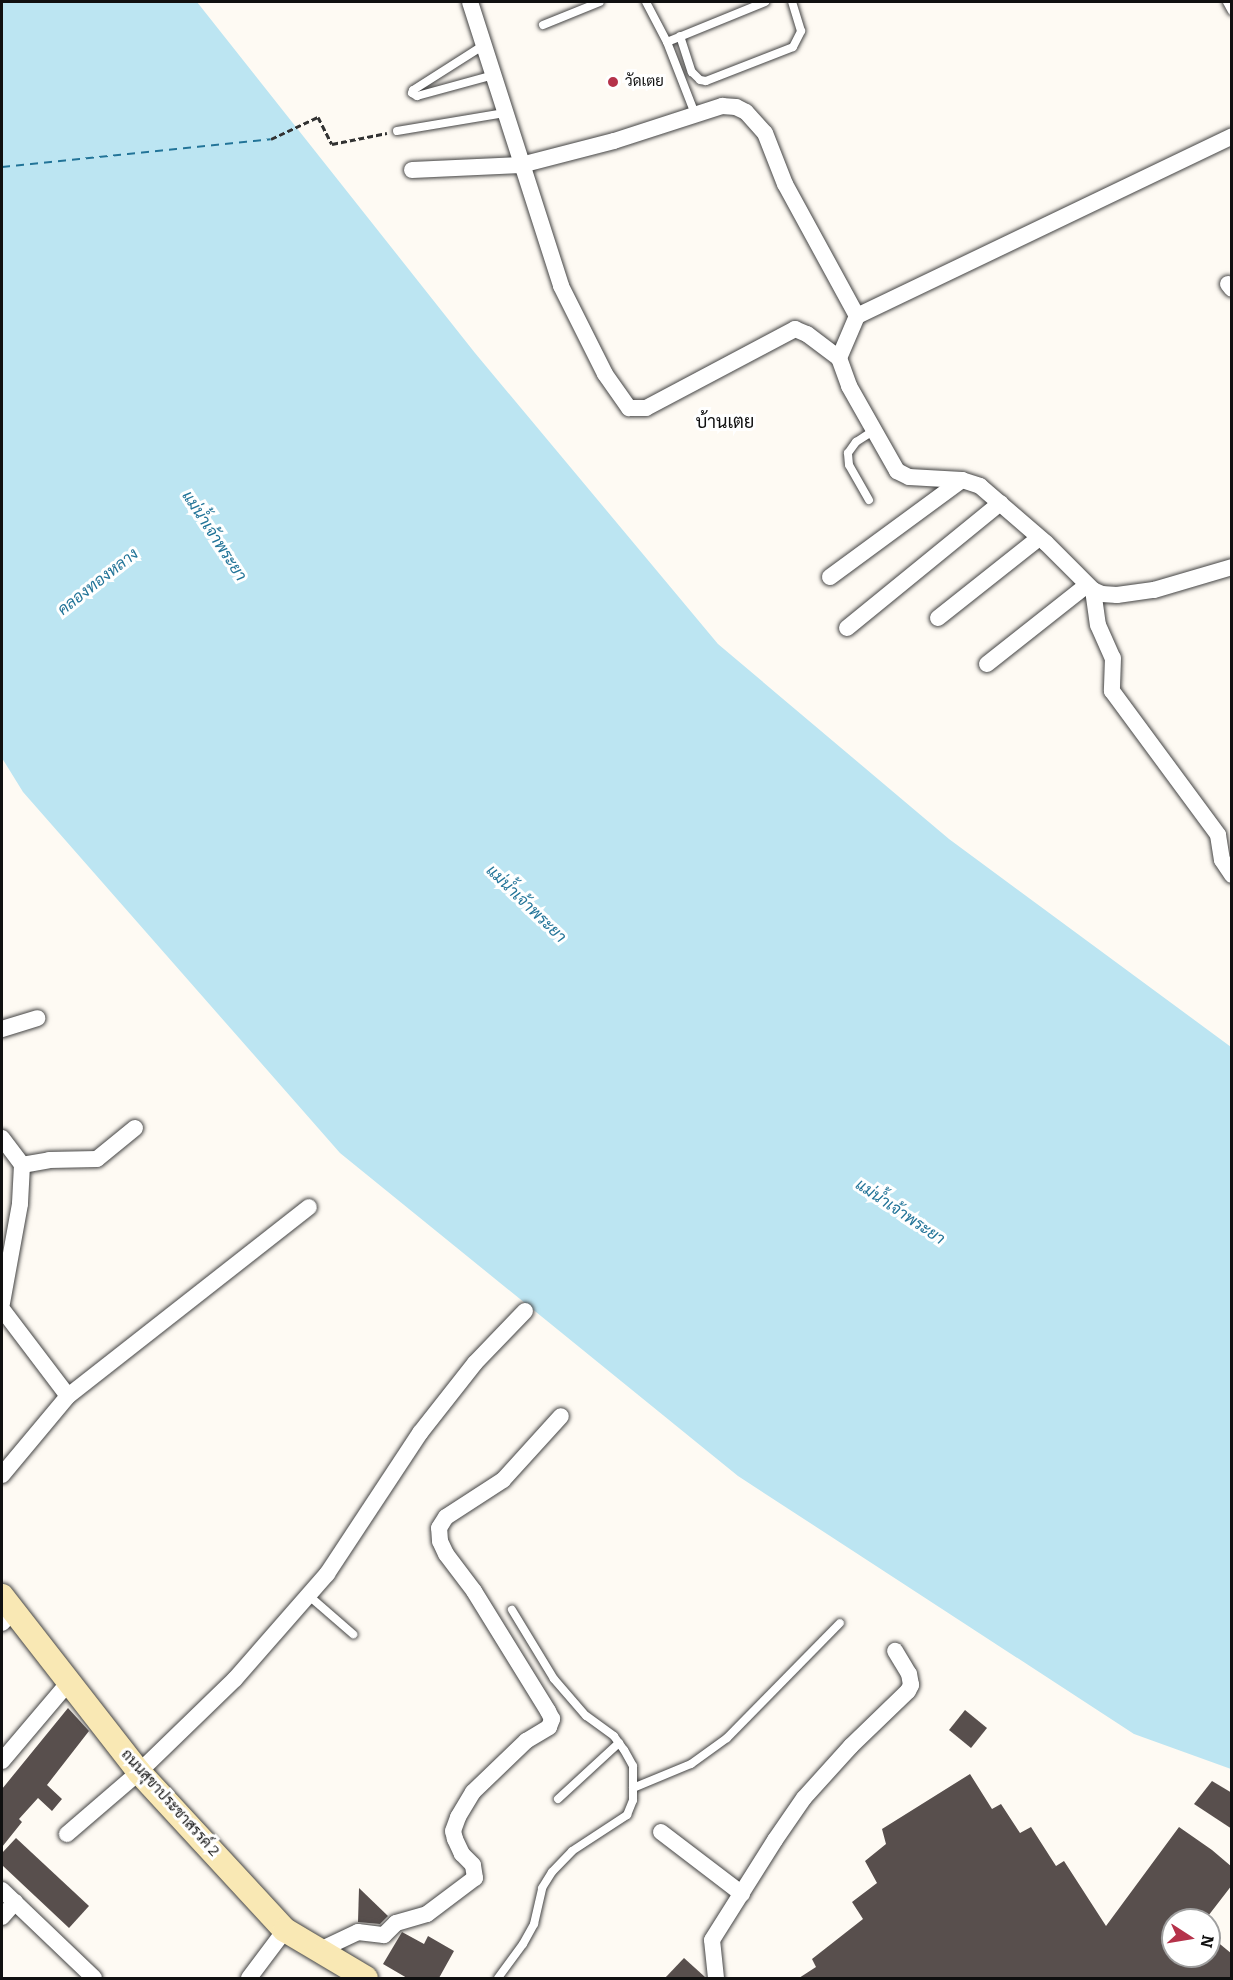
<!DOCTYPE html>
<meta charset="utf-8">
<style>
body{margin:0}
#map{position:relative;width:1233px;height:1980px;overflow:hidden;background:#fefaf3;font-family:Bitter,Sarabun,serif}
div>[style]{position:absolute}
[style*='--x']{left:calc(var(--x)*1px);top:calc(var(--y)*1px);width:calc(var(--w)*1px);rotate:calc(var(--a)*1deg)}
.water>*{inset:0;background:#bce5f2}
.ferry>*{height:1.5px;margin-top:-0.75px;transform-origin:0;background:repeating-linear-gradient(90deg,#227498 0 8px,transparent 0 14px)}
.building>*{inset:0;background:#584f4d}
.path>*{height:3px;margin-top:-1.5px;transform-origin:0;background:repeating-linear-gradient(90deg,#323232 0 6px,transparent 0 9px)}
.roads{filter:drop-shadow(0 0 2px #434343) drop-shadow(0 0 2px #434343)}
.lane>*{height:8px;margin:-4px;padding:0 4px;transform-origin:4px;border-radius:4px;background:#fff}
.street>*{height:16px;margin:-8px;padding:0 8px;transform-origin:8px;border-radius:8px;background:#fff}
.secondary>*{height:24px;margin:-12px;padding:0 12px;transform-origin:12px;border-radius:12px;background:#f9e8b4}
.dots>*{width:16px;height:16px;translate:-50% -50%;box-sizing:border-box;border:3px solid #fff;border-radius:50%}
span{translate:-50% -50%;white-space:nowrap;text-align:center;line-height:1.15;-webkit-text-stroke:6px #fff;paint-order:stroke}
.poi-label{font-size:15px;color:#101010}
.left{translate:0 -50%;text-align:left}
.street-label{font-size:15px;color:#101010}
.water-label{font-size:16px;color:#227498;font-style:italic}
.quarter-label{font-size:18px;color:#101010}
.frame{position:absolute;inset:0;border:3px solid #101010;pointer-events:none}
.north{position:absolute;left:1161px;top:1908px;width:60px;height:60px;box-sizing:border-box;background:#fff;border:2px solid #9f9f9f;border-radius:50%;rotate:102deg;font-size:16px;font-weight:700;line-height:24px;text-align:center;color:#101010}
.north::after{content:'';display:block;margin:auto;width:21px;height:27px;background:#b5324a;clip-path:polygon(50% 0,100% 100%,50% 72%,0 100%)}
</style>
<div id="map">
<div class="water">
<i style="clip-path:polygon(2px 2px,197px 2px,475px 353px,718px 644px,949px 839px,1231px 1047px,1231px 1769px,1134px 1734px,738px 1476px,340px 1153px,23px 792px,2px 758px)"></i>
</div>
<div class="ferry">
<i style="--x:2;--y:167;--w:270;--a:-5.9"></i>
</div>
<div class="building">
<i style="clip-path:polygon(68px 1708px,89px 1731px,47px 1785px,62px 1799px,52px 1811px,38px 1798px,19px 1819px,22px 1822px,2px 1847px,2px 1789px)"></i>
<i style="clip-path:polygon(965px 1710px,987px 1728px,971px 1748px,949px 1730px)"></i>
<i style="clip-path:polygon(970px 1774px,992px 1809px,1001px 1804px,1020px 1833px,1031px 1827px,1056px 1866px,1064px 1861px,1106px 1926px,1179px 1827px,1212px 1850px,1232px 1867px,1232px 1885px,1205px 1920px,1173px 1920px,1173px 1956px,1209px 1956px,1209px 1935px,1232px 1954px,1232px 1978px,799px 1978px,816px 1967px,812px 1959px,863px 1919px,852px 1902px,877px 1883px,865px 1861px,886px 1844px,882px 1829px)"></i>
<i style="clip-path:polygon(1212px 1781px,1232px 1793px,1232px 1829px,1194px 1804px)"></i>
<i style="clip-path:polygon(16px 1838px,89px 1906px,69px 1928px,2px 1865px,2px 1853px)"></i>
<i style="clip-path:polygon(359px 1888px,388px 1916px,380px 1924px,358px 1922px)"></i>
<i style="clip-path:polygon(402px 1932px,424px 1944px,428px 1936px,454px 1951px,439px 1978px,407px 1978px,383px 1964px)"></i>
<i style="clip-path:polygon(684px 1958px,705px 1977px,705px 1978px,665px 1978px)"></i>
</div>
<div class="path">
<i style="--x:271;--y:139;--w:52;--a:-25.1"></i>
<i style="--x:318;--y:117;--w:30;--a:63"></i>
<i style="--x:332;--y:144;--w:56;--a:-11.3"></i>
</div>
<div class="roads">
<div class="lane">
<i style="--x:646;--y:2;--w:45;--a:62.3"></i>
<i style="--x:667;--y:42;--w:77;--a:68.7"></i>
<i style="--x:1227;--y:2;--w:10;--a:61"></i>
<i style="--x:543;--y:25;--w:61;--a:-22"></i>
<i style="--x:680;--y:36;--w:38;--a:72"></i>
<i style="--x:692;--y:72;--w:11;--a:45"></i>
<i style="--x:700;--y:80;--w:6;--a:9"></i>
<i style="--x:706;--y:81;--w:93;--a:-21.3"></i>
<i style="--x:793;--y:47;--w:18;--a:-63"></i>
<i style="--x:801;--y:31;--w:30;--a:-107"></i>
<i style="--x:667;--y:42;--w:106;--a:-22.2"></i>
<i style="--x:484;--y:45;--w:84;--a:147.6"></i>
<i style="--x:413;--y:90;--w:3;--a:108"></i>
<i style="--x:412;--y:93;--w:6;--a:31"></i>
<i style="--x:417;--y:96;--w:80;--a:-15.3"></i>
<i style="--x:397;--y:131;--w:109;--a:-9.5"></i>
<i style="--x:869;--y:500;--w:40;--a:-119.7"></i>
<i style="--x:849;--y:465;--w:12;--a:-95"></i>
<i style="--x:848;--y:453;--w:14;--a:-54"></i>
<i style="--x:856;--y:442;--w:20;--a:-33"></i>
<i style="--x:308;--y:1595;--w:60;--a:40.9"></i>
<i style="--x:633;--y:1788;--w:63;--a:-22.5"></i>
<i style="--x:691;--y:1764;--w:44;--a:-35.8"></i>
<i style="--x:727;--y:1738;--w:161;--a:-45.5"></i>
<i style="--x:558;--y:1799;--w:83;--a:-42.6"></i>
<i style="--x:498;--y:1978;--w:42;--a:-53.7"></i>
<i style="--x:523;--y:1944;--w:23;--a:-61"></i>
<i style="--x:534;--y:1924;--w:37;--a:-77"></i>
<i style="--x:542;--y:1888;--w:19;--a:-58"></i>
<i style="--x:552;--y:1872;--w:29;--a:-46"></i>
<i style="--x:572;--y:1851;--w:66;--a:-33.2"></i>
<i style="--x:627;--y:1815;--w:16;--a:-68"></i>
<i style="--x:633;--y:1800;--w:34;--a:-90"></i>
<i style="--x:633;--y:1766;--w:18;--a:-119"></i>
<i style="--x:624;--y:1750;--w:17;--a:-126"></i>
<i style="--x:614;--y:1736;--w:34;--a:-144"></i>
<i style="--x:586;--y:1716;--w:49;--a:-130.9"></i>
<i style="--x:554;--y:1679;--w:81;--a:-121.3"></i>
</div>
<div class="street">
<i style="--x:470;--y:2;--w:298;--a:72.2"></i>
<i style="--x:561;--y:286;--w:98;--a:63.4"></i>
<i style="--x:605;--y:374;--w:42;--a:54.8"></i>
<i style="--x:629;--y:408;--w:17;--a:0"></i>
<i style="--x:646;--y:408;--w:169;--a:-27.9"></i>
<i style="--x:795;--y:329;--w:13;--a:23"></i>
<i style="--x:807;--y:334;--w:40;--a:37"></i>
<i style="--x:412;--y:170;--w:109;--a:-2.6"></i>
<i style="--x:521;--y:165;--w:96;--a:-14.5"></i>
<i style="--x:614;--y:141;--w:114;--a:-18"></i>
<i style="--x:722;--y:106;--w:14;--a:4"></i>
<i style="--x:736;--y:107;--w:11;--a:27"></i>
<i style="--x:746;--y:112;--w:28;--a:48"></i>
<i style="--x:765;--y:133;--w:55;--a:68.6"></i>
<i style="--x:785;--y:184;--w:150;--a:61.4"></i>
<i style="--x:857;--y:316;--w:416;--a:-25.6"></i>
<i style="--x:1228;--y:284;--w:6;--a:51"></i>
<i style="--x:857;--y:316;--w:46;--a:113.2"></i>
<i style="--x:839;--y:358;--w:30;--a:70"></i>
<i style="--x:849;--y:386;--w:98;--a:60.5"></i>
<i style="--x:897;--y:471;--w:13;--a:27"></i>
<i style="--x:909;--y:477;--w:53;--a:3.2"></i>
<i style="--x:962;--y:480;--w:19;--a:18"></i>
<i style="--x:980;--y:486;--w:87;--a:40.8"></i>
<i style="--x:1046;--y:543;--w:66;--a:45"></i>
<i style="--x:1093;--y:590;--w:10;--a:24"></i>
<i style="--x:1102;--y:594;--w:15;--a:4"></i>
<i style="--x:1117;--y:595;--w:37;--a:-8"></i>
<i style="--x:1154;--y:590;--w:81;--a:-16.4"></i>
<i style="--x:830;--y:577;--w:164;--a:-36.3"></i>
<i style="--x:1093;--y:590;--w:35;--a:82"></i>
<i style="--x:1098;--y:625;--w:36;--a:66"></i>
<i style="--x:1113;--y:658;--w:33;--a:92"></i>
<i style="--x:1112;--y:691;--w:179;--a:53.6"></i>
<i style="--x:1218;--y:835;--w:25;--a:81"></i>
<i style="--x:1222;--y:860;--w:18;--a:56"></i>
<i style="--x:938;--y:618;--w:129;--a:-38.4"></i>
<i style="--x:847;--y:628;--w:198;--a:-39.2"></i>
<i style="--x:987;--y:664;--w:127;--a:-38.3"></i>
<i style="--x:2;--y:1029;--w:37;--a:-17"></i>
<i style="--x:2;--y:1138;--w:34;--a:53"></i>
<i style="--x:22;--y:1165;--w:39;--a:93"></i>
<i style="--x:20;--y:1204;--w:101;--a:100.3"></i>
<i style="--x:22;--y:1165;--w:27;--a:-10"></i>
<i style="--x:49;--y:1160;--w:48;--a:-1.2"></i>
<i style="--x:97;--y:1159;--w:49;--a:-39.2"></i>
<i style="--x:2;--y:1309;--w:109;--a:52.8"></i>
<i style="--x:2;--y:1475;--w:103;--a:-50.1"></i>
<i style="--x:68;--y:1396;--w:306;--a:-38.1"></i>
<i style="--x:2;--y:1623;--w:16;--a:-47"></i>
<i style="--x:2;--y:1761;--w:104;--a:-49.7"></i>
<i style="--x:661;--y:1832;--w:102;--a:37.4"></i>
<i style="--x:67;--y:1834;--w:95;--a:-40.7"></i>
<i style="--x:139;--y:1772;--w:134;--a:-44.1"></i>
<i style="--x:235;--y:1679;--w:140;--a:-48.8"></i>
<i style="--x:327;--y:1574;--w:169;--a:-56.6"></i>
<i style="--x:420;--y:1433;--w:89;--a:-51.8"></i>
<i style="--x:475;--y:1363;--w:72;--a:-46.1"></i>
<i style="--x:2;--y:1890;--w:127;--a:43.7"></i>
<i style="--x:2;--y:1917;--w:20;--a:-49"></i>
<i style="--x:320;--y:1950;--w:42;--a:-25.3"></i>
<i style="--x:358;--y:1932;--w:26;--a:7"></i>
<i style="--x:384;--y:1935;--w:17;--a:-45"></i>
<i style="--x:396;--y:1923;--w:32;--a:-16"></i>
<i style="--x:427;--y:1914;--w:60;--a:-36.9"></i>
<i style="--x:475;--y:1878;--w:13;--a:-99"></i>
<i style="--x:473;--y:1865;--w:16;--a:-135"></i>
<i style="--x:462;--y:1854;--w:17;--a:-115"></i>
<i style="--x:455;--y:1839;--w:8;--a:-104"></i>
<i style="--x:453;--y:1831;--w:15;--a:-70"></i>
<i style="--x:458;--y:1817;--w:29;--a:-59"></i>
<i style="--x:473;--y:1792;--w:74;--a:-43.9"></i>
<i style="--x:526;--y:1741;--w:27;--a:-31"></i>
<i style="--x:549;--y:1727;--w:9;--a:-69"></i>
<i style="--x:552;--y:1719;--w:9;--a:-117"></i>
<i style="--x:548;--y:1711;--w:141;--a:-121.7"></i>
<i style="--x:474;--y:1591;--w:46;--a:-127.1"></i>
<i style="--x:446;--y:1554;--w:14;--a:-115"></i>
<i style="--x:440;--y:1541;--w:13;--a:-94"></i>
<i style="--x:439;--y:1528;--w:13;--a:-58"></i>
<i style="--x:446;--y:1517;--w:68;--a:-33"></i>
<i style="--x:503;--y:1480;--w:86;--a:-47.8"></i>
<i style="--x:249;--y:1978;--w:60;--a:-53.1"></i>
<i style="--x:716;--y:1978;--w:38;--a:-96"></i>
<i style="--x:712;--y:1940;--w:118;--a:-57.8"></i>
<i style="--x:775;--y:1840;--w:51;--a:-55.4"></i>
<i style="--x:804;--y:1798;--w:70;--a:-47.9"></i>
<i style="--x:851;--y:1746;--w:79;--a:-44"></i>
<i style="--x:908;--y:1691;--w:7;--a:-63"></i>
<i style="--x:911;--y:1685;--w:11;--a:-100"></i>
<i style="--x:909;--y:1674;--w:27;--a:-121"></i>
</div>
<div class="secondary">
<i style="--x:2;--y:1596;--w:223;--a:52.1"></i>
<i style="--x:139;--y:1772;--w:215;--a:47.3"></i>
<i style="--x:285;--y:1930;--w:94;--a:30.7"></i>
</div>
</div>
<div class="dots">
<i style="left:613px;top:82px;background:#b5324a"></i>
</div>
<div class="poi-label">
<span class="left" style="left:625px;top:82px">วัดเตย</span>
</div>
<div class="street-label">
<span style="left:170px;top:1803px;rotate:48deg">ถนนสุขาประชาสรรค์ 2</span>
</div>
<div class="water-label">
<span style="left:214px;top:536px;rotate:57deg">แม่น้ำเจ้าพระยา</span>
<span style="left:98px;top:582px;rotate:-38deg">คลองทองหลาง</span>
<span style="left:526px;top:904px;rotate:44deg">แม่น้ำเจ้าพระยา</span>
<span style="left:900px;top:1212px;rotate:34deg">แม่น้ำเจ้าพระยา</span>
</div>
<div class="quarter-label">
<span style="left:725px;top:422px">บ้านเตย</span>
</div>
<div class="frame"></div>
<div class="north">N</div>
</div>
